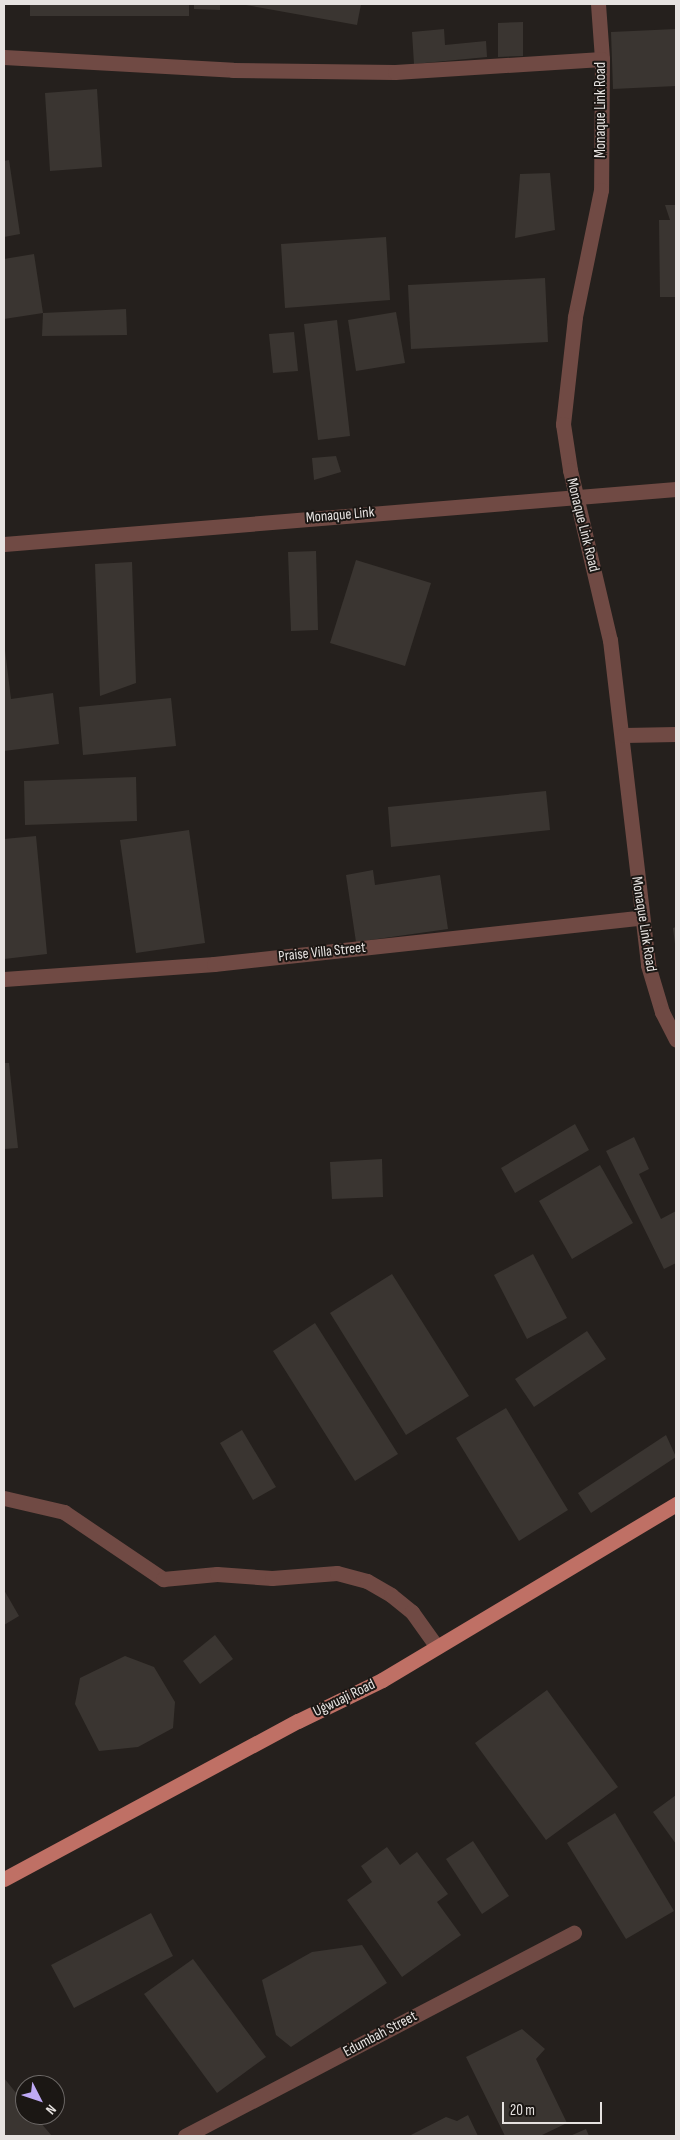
<!DOCTYPE html>
<style>
body{margin:0}
#map{position:relative;width:680px;height:2140px;overflow:hidden;background:#25201d;font-family:"Sofia Sans Condensed",sans-serif}
div>[style]{position:absolute}
[style*='--x']{left:calc(var(--x)*1px);top:calc(var(--y)*1px);width:calc(var(--w)*1px);rotate:calc(var(--a)*1deg)}
.building>*{inset:0;background:#3a3531}
.minor>*{height:15px;margin:-7.5px;padding:0 7.5px;transform-origin:7.5px;border-radius:7.5px;background:#704a44}
.major>*{height:15px;margin:-7.5px;padding:0 7.5px;transform-origin:7.5px;border-radius:7.5px;background:#bf7065}
span{translate:-50% -50%;white-space:nowrap;text-align:center;line-height:1.15;-webkit-text-stroke:4px #1b1714;paint-order:stroke}
.street-label{font-size:15px;color:#e6e2e0}
.frame{position:absolute;inset:0;border:5px solid #e6e2e0;pointer-events:none}
.north{position:absolute;left:15px;top:2075px;width:50px;height:50px;box-sizing:border-box;background:#1b1714;border:1px solid #6c6866;border-radius:50%;rotate:131deg;font-size:14px;font-weight:700;line-height:20px;text-align:center;color:#e6e2e0}
.north::after{content:'';display:block;margin:auto;width:18px;height:22px;background:#bea9f5;clip-path:polygon(50% 0,100% 100%,50% 72%,0 100%)}
.scale{position:absolute;left:502px;top:2102px;width:100px;height:22px;box-sizing:border-box;border:2px solid #e6e2e0;border-top:0;padding-left:6px;font-size:15px;line-height:18px;white-space:nowrap;color:#e6e2e0;-webkit-text-stroke:4px #1b1714;paint-order:stroke}
</style>
<div id="map">
<div class="building">
<i style="clip-path:polygon(30px 4px,189px 4px,189px 16px,30px 16px)"></i>
<i style="clip-path:polygon(194px 4px,220px 4px,220px 10px,194px 9px)"></i>
<i style="clip-path:polygon(240px 4px,361px 4px,357px 25px)"></i>
<i style="clip-path:polygon(523px 22px,523px 56px,498px 57px,498px 23px)"></i>
<i style="clip-path:polygon(444px 29px,445px 45px,486px 41px,487px 57px,414px 64px,412px 32px)"></i>
<i style="clip-path:polygon(676px 29px,676px 86px,613px 89px,611px 32px)"></i>
<i style="clip-path:polygon(97px 89px,102px 167px,50px 171px,45px 93px)"></i>
<i style="clip-path:polygon(9px 160px,20px 234px,4px 237px,4px 161px)"></i>
<i style="clip-path:polygon(550px 173px,555px 230px,515px 238px,520px 174px)"></i>
<i style="clip-path:polygon(665px 205px,676px 205px,676px 297px,660px 297px,659px 220px,670px 220px)"></i>
<i style="clip-path:polygon(386px 237px,390px 300px,285px 308px,281px 244px)"></i>
<i style="clip-path:polygon(34px 254px,43px 313px,4px 319px,4px 259px)"></i>
<i style="clip-path:polygon(545px 278px,548px 342px,411px 349px,408px 285px)"></i>
<i style="clip-path:polygon(126px 309px,127px 335px,42px 336px,43px 313px)"></i>
<i style="clip-path:polygon(396px 312px,405px 363px,356px 371px,348px 320px)"></i>
<i style="clip-path:polygon(337px 320px,350px 436px,318px 440px,304px 324px)"></i>
<i style="clip-path:polygon(294px 332px,298px 371px,273px 373px,269px 334px)"></i>
<i style="clip-path:polygon(336px 456px,341px 472px,314px 480px,312px 458px)"></i>
<i style="clip-path:polygon(316px 551px,318px 630px,291px 631px,288px 552px)"></i>
<i style="clip-path:polygon(356px 560px,431px 583px,405px 666px,330px 643px)"></i>
<i style="clip-path:polygon(132px 562px,136px 683px,100px 696px,95px 564px)"></i>
<i style="clip-path:polygon(5px 650px,11px 699px,53px 693px,59px 744px,4px 751px)"></i>
<i style="clip-path:polygon(171px 698px,176px 746px,83px 755px,79px 707px)"></i>
<i style="clip-path:polygon(136px 777px,137px 821px,25px 825px,24px 781px)"></i>
<i style="clip-path:polygon(546px 791px,550px 830px,391px 847px,388px 807px)"></i>
<i style="clip-path:polygon(189px 830px,205px 943px,136px 953px,120px 840px)"></i>
<i style="clip-path:polygon(36px 836px,47px 954px,4px 959px,4px 839px)"></i>
<i style="clip-path:polygon(373px 870px,375px 885px,440px 875px,448px 929px,356px 942px,346px 875px)"></i>
<i style="clip-path:polygon(676px 927px,676px 944px,675px 944px,673px 928px)"></i>
<i style="clip-path:polygon(4px 1063px,9px 1063px,18px 1148px,4px 1149px)"></i>
<i style="clip-path:polygon(575px 1124px,589px 1150px,515px 1193px,501px 1168px)"></i>
<i style="clip-path:polygon(634px 1137px,649px 1169px,639px 1174px,661px 1219px,676px 1211px,676px 1263px,664px 1269px,606px 1151px)"></i>
<i style="clip-path:polygon(382px 1159px,383px 1197px,332px 1199px,330px 1162px)"></i>
<i style="clip-path:polygon(600px 1165px,633px 1223px,572px 1259px,539px 1201px)"></i>
<i style="clip-path:polygon(533px 1254px,567px 1318px,527px 1339px,494px 1275px)"></i>
<i style="clip-path:polygon(392px 1274px,469px 1396px,406px 1435px,330px 1313px)"></i>
<i style="clip-path:polygon(315px 1323px,398px 1454px,355px 1481px,273px 1351px)"></i>
<i style="clip-path:polygon(587px 1331px,606px 1359px,534px 1407px,515px 1379px)"></i>
<i style="clip-path:polygon(506px 1408px,568px 1510px,519px 1541px,456px 1438px)"></i>
<i style="clip-path:polygon(242px 1430px,276px 1487px,253px 1500px,220px 1443px)"></i>
<i style="clip-path:polygon(666px 1435px,676px 1457px,591px 1513px,578px 1493px)"></i>
<i style="clip-path:polygon(4px 1590px,19px 1616px,4px 1625px)"></i>
<i style="clip-path:polygon(215px 1635px,233px 1659px,200px 1684px,183px 1661px)"></i>
<i style="clip-path:polygon(125px 1656px,154px 1667px,175px 1702px,173px 1728px,138px 1747px,99px 1751px,75px 1704px,80px 1678px)"></i>
<i style="clip-path:polygon(547px 1690px,618px 1787px,546px 1840px,475px 1743px)"></i>
<i style="clip-path:polygon(676px 1795px,676px 1844px,653px 1812px)"></i>
<i style="clip-path:polygon(615px 1813px,674px 1911px,626px 1939px,567px 1843px)"></i>
<i style="clip-path:polygon(473px 1841px,509px 1896px,482px 1914px,446px 1859px)"></i>
<i style="clip-path:polygon(387px 1847px,400px 1865px,417px 1852px,448px 1894px,437px 1902px,461px 1935px,402px 1977px,347px 1900px,372px 1882px,361px 1866px)"></i>
<i style="clip-path:polygon(151px 1913px,173px 1956px,74px 2008px,51px 1965px)"></i>
<i style="clip-path:polygon(362px 1945px,387px 1983px,291px 2047px,276px 2035px,262px 1980px,312px 1952px)"></i>
<i style="clip-path:polygon(193px 1959px,266px 2057px,217px 2093px,144px 1994px)"></i>
<i style="clip-path:polygon(522px 2029px,545px 2049px,536px 2059px,567px 2123px,540px 2136px,505px 2136px,466px 2057px)"></i>
<i style="clip-path:polygon(4px 2078px,25px 2104px,25px 2115px,34px 2115px,52px 2136px,4px 2136px)"></i>
<i style="clip-path:polygon(468px 2115px,478px 2136px,409px 2136px,446px 2117px,457px 2121px)"></i>
<i style="clip-path:polygon(586px 2129px,589px 2136px,570px 2136px)"></i>
</div>
<div class="minor">
<i style="--x:598;--y:4;--w:55;--a:85.8"></i>
<i style="--x:602;--y:59;--w:131;--a:90.4"></i>
<i style="--x:601;--y:190;--w:130;--a:101.6"></i>
<i style="--x:575;--y:317;--w:108;--a:96.4"></i>
<i style="--x:563;--y:424;--w:47;--a:81.3"></i>
<i style="--x:570;--y:470;--w:175;--a:76.8"></i>
<i style="--x:610;--y:640;--w:327;--a:83.3"></i>
<i style="--x:648;--y:965;--w:49;--a:73.4"></i>
<i style="--x:662;--y:1012;--w:31;--a:63"></i>
<i style="--x:4;--y:57;--w:229;--a:3.2"></i>
<i style="--x:233;--y:70;--w:162;--a:0.7"></i>
<i style="--x:395;--y:72;--w:207;--a:-3.6"></i>
<i style="--x:4;--y:544;--w:674;--a:-4.68"></i>
<i style="--x:624;--y:735;--w:52;--a:-1.1"></i>
<i style="--x:4;--y:979;--w:211;--a:-4.1"></i>
<i style="--x:214;--y:964;--w:428;--a:-6.2"></i>
<i style="--x:4;--y:1498;--w:62;--a:13.1"></i>
<i style="--x:64;--y:1512;--w:120;--a:34.1"></i>
<i style="--x:163;--y:1579;--w:54;--a:-5.3"></i>
<i style="--x:217;--y:1574;--w:55;--a:4.2"></i>
<i style="--x:272;--y:1578;--w:65;--a:-4.4"></i>
<i style="--x:337;--y:1573;--w:31;--a:15"></i>
<i style="--x:367;--y:1581;--w:28;--a:30"></i>
<i style="--x:391;--y:1595;--w:27;--a:39"></i>
<i style="--x:412;--y:1612;--w:43;--a:54.5"></i>
<i style="--x:185;--y:2136;--w:439;--a:-27.6"></i>
</div>
<div class="major">
<i style="--x:4;--y:1879;--w:334;--a:-28.3"></i>
<i style="--x:298;--y:1721;--w:93;--a:-26"></i>
<i style="--x:382;--y:1680;--w:343;--a:-30.9"></i>
</div>
<div class="street-label">
<span style="left:601px;top:110px;rotate:-90deg">Monaque Link Road</span>
<span style="left:340px;top:515px;rotate:-5deg">Monaque Link</span>
<span style="left:583px;top:525px;rotate:76deg">Monaque Link Road</span>
<span style="left:644px;top:924px;rotate:81deg">Monaque Link Road</span>
<span style="left:322px;top:952px;rotate:-6deg">Praise Villa Street</span>
<span style="left:344px;top:1698px;rotate:-26deg">Ugwuaji Road</span>
<span style="left:380px;top:2034px;rotate:-28deg">Edumbah Street</span>
</div>
<div class="frame"></div>
<div class="north">N</div>
<div class="scale">20 m</div>
</div>
